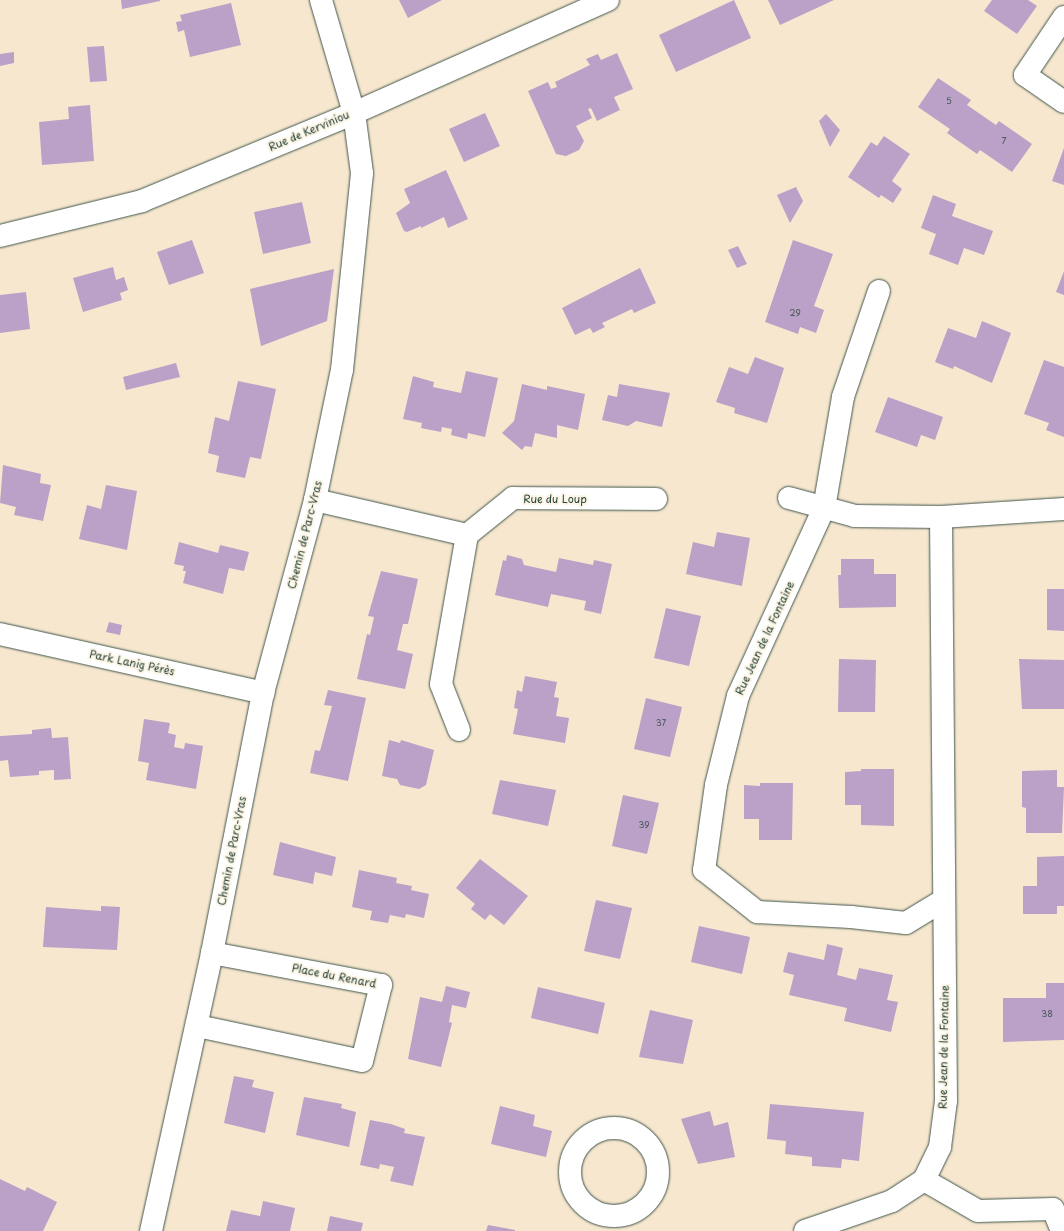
<!DOCTYPE html>
<meta charset="utf-8">
<style>
body{margin:0}
#map{position:relative;width:1064px;height:1231px;overflow:hidden;background:#f7e7cf;font-family:"Playpen Sans",sans-serif}
div>[style]{position:absolute}
[style*='--x']{left:calc(var(--x)*1px);top:calc(var(--y)*1px);width:calc(var(--w)*1px);rotate:calc(var(--a)*1deg)}
.building>*{inset:0;background:#bba0c7}
.roads{filter:drop-shadow(0 0 1px #3f564b) drop-shadow(0 0 1px #3f564b)}
.street>*{height:22px;margin:-11px;padding:0 11px;transform-origin:11px;border-radius:11px;background:#fff}
.street>.ring{margin:-11px;padding:0;box-sizing:content-box;background:none;border:22px solid #fff;border-radius:50%}
span{translate:-50% -50%;white-space:nowrap;text-align:center;line-height:1.15;-webkit-text-stroke:4px #fcf5e5;paint-order:stroke}
.number-label{font-size:9px;color:#465659}
.number-label span{-webkit-text-stroke-width:0}
.street-label{font-size:11px;color:#1f3d34}
</style>
<div id="map">
<div class="building">
<i style="clip-path:polygon(121px 0,160px 0,160px 1px,122px 9px)"></i>
<i style="clip-path:polygon(399px 0,442px 0,408px 18px)"></i>
<i style="clip-path:polygon(734px 0,751px 38px,676px 72px,659px 35px)"></i>
<i style="clip-path:polygon(768px 0,834px 0,780px 25px)"></i>
<i style="clip-path:polygon(992px 0,1028px 0,1037px 6px,1017px 34px,984px 11px)"></i>
<i style="clip-path:polygon(231px 3px,241px 45px,190px 57px,184px 30px,178px 32px,176px 22px,182px 21px,180px 15px)"></i>
<i style="clip-path:polygon(104px 46px,107px 81px,90px 82px,87px 47px)"></i>
<i style="clip-path:polygon(14px 52px,14px 63px,0 66px,0 54px)"></i>
<i style="clip-path:polygon(617px 53px,633px 89px,614px 97px,620px 110px,597px 121px,591px 108px,588px 109px,592px 118px,576px 126px,584px 141px,579px 150px,566px 156px,556px 154px,528px 91px,548px 82px,551px 89px,557px 87px,555px 82px,590px 65px,586px 59px,598px 54px,601px 60px)"></i>
<i style="clip-path:polygon(938px 78px,971px 100px,967px 105px,996px 125px,999px 121px,1032px 144px,1012px 172px,980px 150px,977px 154px,947px 133px,950px 129px,918px 107px)"></i>
<i style="clip-path:polygon(90px 105px,94px 161px,42px 165px,39px 122px,69px 119px,68px 107px)"></i>
<i style="clip-path:polygon(485px 113px,500px 146px,464px 162px,449px 129px)"></i>
<i style="clip-path:polygon(826px 114px,840px 130px,830px 147px,819px 121px)"></i>
<i style="clip-path:polygon(884px 136px,910px 154px,892px 181px,902px 189px,893px 203px,881px 195px,879px 198px,848px 177px,871px 142px,877px 146px)"></i>
<i style="clip-path:polygon(1064px 148px,1064px 185px,1052px 181px)"></i>
<i style="clip-path:polygon(446px 170px,468px 219px,448px 228px,444px 217px,421px 228px,421px 226px,407px 232px,404px 231px,396px 213px,410px 203px,404px 189px)"></i>
<i style="clip-path:polygon(796px 187px,803px 201px,790px 223px,777px 195px)"></i>
<i style="clip-path:polygon(933px 195px,956px 204px,952px 216px,993px 231px,984px 255px,964px 248px,958px 265px,929px 254px,936px 234px,921px 228px)"></i>
<i style="clip-path:polygon(302px 202px,311px 243px,263px 254px,254px 212px)"></i>
<i style="clip-path:polygon(192px 240px,204px 273px,169px 285px,157px 252px)"></i>
<i style="clip-path:polygon(793px 240px,833px 254px,814px 306px,824px 310px,816px 333px,800px 327px,798px 334px,765px 322px)"></i>
<i style="clip-path:polygon(738px 246px,747px 264px,737px 268px,728px 250px)"></i>
<i style="clip-path:polygon(113px 267px,116px 280px,124px 277px,128px 290px,120px 293px,122px 300px,83px 312px,73px 278px)"></i>
<i style="clip-path:polygon(640px 268px,656px 303px,634px 313px,632px 309px,602px 323px,605px 327px,593px 333px,590px 328px,575px 335px,562px 308px)"></i>
<i style="clip-path:polygon(334px 269px,327px 321px,261px 346px,250px 289px)"></i>
<i style="clip-path:polygon(1064px 271px,1064px 295px,1056px 292px)"></i>
<i style="clip-path:polygon(26px 292px,30px 329px,0 333px,0 295px)"></i>
<i style="clip-path:polygon(982px 321px,1011px 333px,992px 383px,954px 366px,953px 369px,935px 362px,948px 328px,976px 338px)"></i>
<i style="clip-path:polygon(755px 357px,784px 368px,767px 423px,734px 413px,735px 408px,716px 402px,729px 367px,748px 374px)"></i>
<i style="clip-path:polygon(1044px 360px,1064px 367px,1064px 437px,1046px 430px,1049px 423px,1024px 414px)"></i>
<i style="clip-path:polygon(176px 363px,180px 377px,126px 390px,123px 377px)"></i>
<i style="clip-path:polygon(466px 371px,498px 378px,485px 437px,468px 433px,467px 439px,451px 435px,452px 429px,442px 427px,441px 432px,421px 428px,422px 423px,403px 419px,413px 376px,434px 382px,433px 387px,461px 393px)"></i>
<i style="clip-path:polygon(238px 381px,276px 389px,261px 459px,250px 457px,245px 478px,216px 472px,219px 456px,208px 453px,215px 417px,229px 421px)"></i>
<i style="clip-path:polygon(522px 384px,547px 390px,547px 386px,585px 394px,578px 430px,557px 425px,557px 438px,535px 433px,532px 447px,525px 446px,522px 450px,502px 433px,514px 421px)"></i>
<i style="clip-path:polygon(619px 384px,670px 393px,662px 427px,636px 421px,628px 426px,602px 420px,608px 395px,617px 397px)"></i>
<i style="clip-path:polygon(888px 397px,943px 417px,935px 440px,921px 435px,917px 447px,875px 432px)"></i>
<i style="clip-path:polygon(3px 465px,41px 474px,40px 483px,51px 485px,43px 521px,14px 515px,16px 507px,0 503px)"></i>
<i style="clip-path:polygon(106px 485px,137px 491px,127px 550px,79px 539px,87px 505px,101px 509px)"></i>
<i style="clip-path:polygon(717px 532px,750px 538px,742px 586px,686px 574px,693px 542px,714px 547px)"></i>
<i style="clip-path:polygon(179px 542px,218px 553px,220px 545px,249px 552px,244px 571px,229px 568px,223px 594px,183px 583px,186px 571px,183px 571px,184px 566px,174px 564px)"></i>
<i style="clip-path:polygon(507px 555px,522px 559px,524px 565px,556px 572px,559px 558px,593px 565px,594px 560px,612px 564px,601px 614px,584px 610px,586px 601px,551px 594px,548px 607px,495px 595px,503px 560px,506px 561px)"></i>
<i style="clip-path:polygon(841px 559px,874px 559px,874px 574px,896px 574px,896px 607px,839px 608px,838px 575px,841px 575px)"></i>
<i style="clip-path:polygon(381px 571px,418px 579px,408px 624px,403px 624px,397px 650px,413px 654px,405px 689px,357px 679px,367px 634px,370px 635px,374px 617px,368px 616px)"></i>
<i style="clip-path:polygon(1047px 589px,1064px 589px,1064px 631px,1047px 630px)"></i>
<i style="clip-path:polygon(666px 608px,701px 616px,689px 666px,654px 658px)"></i>
<i style="clip-path:polygon(109px 622px,122px 625px,120px 635px,106px 632px)"></i>
<i style="clip-path:polygon(839px 659px,876px 660px,875px 712px,838px 712px)"></i>
<i style="clip-path:polygon(1019px 659px,1064px 660px,1064px 709px,1022px 709px)"></i>
<i style="clip-path:polygon(525px 676px,557px 682px,554px 697px,559px 698px,556px 716px,569px 718px,565px 743px,513px 734px,518px 709px,514px 708px,517px 690px,522px 692px)"></i>
<i style="clip-path:polygon(328px 690px,366px 698px,348px 781px,310px 773px,315px 750px,320px 751px,332px 706px,324px 705px)"></i>
<i style="clip-path:polygon(646px 698px,682px 707px,670px 757px,634px 749px)"></i>
<i style="clip-path:polygon(144px 719px,170px 723px,168px 733px,176px 735px,174px 747px,184px 749px,185px 743px,203px 746px,196px 789px,146px 780px,149px 763px,138px 761px)"></i>
<i style="clip-path:polygon(51px 728px,52px 738px,68px 737px,71px 779px,54px 780px,54px 770px,39px 771px,39px 775px,10px 777px,8px 760px,0 761px,0 736px,32px 734px,32px 730px)"></i>
<i style="clip-path:polygon(389px 740px,400px 743px,401px 740px,434px 750px,426px 785px,419px 789px,400px 785px,397px 779px,382px 776px)"></i>
<i style="clip-path:polygon(861px 769px,894px 769px,894px 826px,861px 825px,861px 805px,845px 805px,845px 772px,861px 771px)"></i>
<i style="clip-path:polygon(1057px 770px,1057px 787px,1064px 787px,1062px 833px,1026px 833px,1026px 808px,1022px 807px,1022px 771px)"></i>
<i style="clip-path:polygon(500px 780px,556px 790px,548px 826px,492px 814px)"></i>
<i style="clip-path:polygon(760px 783px,793px 783px,792px 840px,759px 840px,759px 819px,744px 819px,744px 785px,760px 786px)"></i>
<i style="clip-path:polygon(623px 795px,659px 803px,647px 854px,612px 846px)"></i>
<i style="clip-path:polygon(280px 842px,336px 857px,332px 876px,315px 872px,313px 884px,273px 875px)"></i>
<i style="clip-path:polygon(1064px 856px,1064px 906px,1057px 906px,1057px 914px,1023px 914px,1023px 886px,1037px 886px,1037px 857px)"></i>
<i style="clip-path:polygon(480px 859px,528px 896px,504px 925px,490px 914px,485px 920px,471px 909px,475px 904px,456px 888px)"></i>
<i style="clip-path:polygon(359px 870px,397px 878px,396px 883px,412px 886px,411px 890px,429px 894px,424px 918px,406px 914px,405px 918px,390px 915px,388px 923px,370px 920px,372px 911px,352px 907px)"></i>
<i style="clip-path:polygon(596px 900px,632px 908px,620px 959px,584px 951px)"></i>
<i style="clip-path:polygon(101px 906px,120px 907px,117px 950px,43px 947px,46px 907px,101px 911px)"></i>
<i style="clip-path:polygon(699px 926px,750px 937px,742px 974px,691px 962px)"></i>
<i style="clip-path:polygon(827px 944px,843px 948px,837px 975px,856px 980px,859px 968px,893px 975px,887px 1000px,898px 1002px,891px 1032px,844px 1021px,847px 1008px,789px 995px,794px 975px,783px 972px,788px 952px,824px 960px)"></i>
<i style="clip-path:polygon(1046px 983px,1064px 983px,1064px 1040px,1003px 1042px,1003px 998px,1046px 998px)"></i>
<i style="clip-path:polygon(446px 986px,470px 992px,466px 1008px,452px 1005px,449px 1022px,452px 1023px,441px 1067px,408px 1059px,420px 997px,442px 1002px)"></i>
<i style="clip-path:polygon(538px 987px,605px 1003px,598px 1034px,531px 1018px)"></i>
<i style="clip-path:polygon(650px 1010px,693px 1020px,683px 1064px,639px 1057px)"></i>
<i style="clip-path:polygon(234px 1076px,254px 1080px,252px 1087px,274px 1092px,265px 1133px,224px 1123px)"></i>
<i style="clip-path:polygon(304px 1097px,342px 1104px,341px 1108px,356px 1112px,349px 1147px,296px 1135px)"></i>
<i style="clip-path:polygon(770px 1104px,864px 1112px,859px 1161px,842px 1159px,841px 1168px,812px 1166px,812px 1157px,785px 1154px,786px 1141px,767px 1139px)"></i>
<i style="clip-path:polygon(500px 1106px,535px 1115px,533px 1126px,552px 1131px,546px 1157px,491px 1144px)"></i>
<i style="clip-path:polygon(710px 1111px,714px 1126px,728px 1122px,735px 1157px,698px 1164px,681px 1119px)"></i>
<i style="clip-path:polygon(370px 1120px,391px 1124px,405px 1129px,404px 1133px,425px 1137px,413px 1186px,390px 1181px,394px 1167px,380px 1164px,379px 1169px,360px 1165px)"></i>
<i style="clip-path:polygon(0 1179px,25px 1191px,27px 1187px,57px 1202px,43px 1231px,0 1231px)"></i>
<i style="clip-path:polygon(263px 1201px,295px 1208px,290px 1231px,226px 1231px,231px 1210px,260px 1216px)"></i>
<i style="clip-path:polygon(330px 1216px,363px 1223px,361px 1231px,327px 1231px)"></i>
<i style="clip-path:polygon(488px 1225px,515px 1230px,515px 1231px,486px 1231px)"></i>
</div>
<div class="roads">
<div class="street">
<i style="--x:1064;--y:17;--w:70;--a:123.9"></i>
<i style="--x:1025;--y:75;--w:47;--a:34.7"></i>
<i style="--x:0;--y:236;--w:146;--a:-13.8"></i>
<i style="--x:142;--y:201;--w:230;--a:-22.5"></i>
<i style="--x:354;--y:113;--w:278;--a:-24"></i>
<i style="--x:879;--y:291;--w:112;--a:108.8"></i>
<i style="--x:843;--y:397;--w:113;--a:99.7"></i>
<i style="--x:824;--y:508;--w:207;--a:114.6"></i>
<i style="--x:738;--y:696;--w:92;--a:103.9"></i>
<i style="--x:716;--y:785;--w:86;--a:98"></i>
<i style="--x:704;--y:870;--w:68;--a:38.4"></i>
<i style="--x:757;--y:912;--w:94;--a:3"></i>
<i style="--x:851;--y:917;--w:55;--a:6.2"></i>
<i style="--x:906;--y:923;--w:44;--a:-31.2"></i>
<i style="--x:789;--y:498;--w:68;--a:15.3"></i>
<i style="--x:855;--y:516;--w:86;--a:0.7"></i>
<i style="--x:941;--y:517;--w:123;--a:-3.7"></i>
<i style="--x:315;--y:500;--w:156;--a:13"></i>
<i style="--x:0;--y:634;--w:270;--a:12.6"></i>
<i style="--x:459;--y:730;--w:49;--a:-111.4"></i>
<i style="--x:441;--y:684;--w:151;--a:-80.1"></i>
<i style="--x:467;--y:535;--w:59;--a:-38.8"></i>
<i style="--x:513;--y:498;--w:143;--a:0.4"></i>
<i style="--x:212;--y:953;--w:265;--a:-78.9"></i>
<i style="--x:263;--y:693;--w:200;--a:-74.9"></i>
<i style="--x:315;--y:500;--w:133;--a:-78.3"></i>
<i style="--x:342;--y:370;--w:198;--a:-84.2"></i>
<i style="--x:362;--y:173;--w:61;--a:-97.6"></i>
<i style="--x:354;--y:113;--w:118;--a:-106.3"></i>
<i class="ring" style="left:570px;top:1128px;width:66px;height:66px"></i>
<i style="--x:924;--y:1180;--w:62;--a:29.9"></i>
<i style="--x:978;--y:1211;--w:75;--a:-1.5"></i>
<i style="--x:1053;--y:1209;--w:24;--a:68"></i>
<i style="--x:151;--y:1231;--w:285;--a:-77.6"></i>
<i style="--x:212;--y:953;--w:172;--a:10.7"></i>
<i style="--x:381;--y:985;--w:78;--a:104"></i>
<i style="--x:362;--y:1061;--w:168;--a:-168"></i>
<i style="--x:805;--y:1231;--w:92;--a:-19"></i>
<i style="--x:892;--y:1201;--w:38;--a:-33"></i>
<i style="--x:924;--y:1180;--w:37;--a:-64"></i>
<i style="--x:940;--y:1147;--w:46;--a:-82.6"></i>
<i style="--x:946;--y:1101;--w:584;--a:-90.49"></i>
</div>
</div>
<div class="number-label">
<span style="left:949px;top:100px">5</span>
<span style="left:1004px;top:140px">7</span>
<span style="left:795px;top:312px">29</span>
<span style="left:661px;top:722px">37</span>
<span style="left:644px;top:824px">39</span>
<span style="left:1047px;top:1013px">38</span>
</div>
<div class="street-label">
<span style="left:309px;top:131px;rotate:-23deg">Rue de Kerviniou</span>
<span style="left:555px;top:499px">Rue du Loup</span>
<span style="left:305px;top:535px;rotate:-76deg">Chemin de Parc-Vras</span>
<span style="left:765px;top:638px;rotate:-65deg">Rue Jean de la Fontaine</span>
<span style="left:132px;top:663px;rotate:12deg">Park Lanig Pérès</span>
<span style="left:232px;top:851px;rotate:-79deg">Chemin de Parc-Vras</span>
<span style="left:334px;top:976px;rotate:11deg">Place du Renard</span>
<span style="left:944px;top:1047px;rotate:-89deg">Rue Jean de la Fontaine</span>
</div>
</div>
